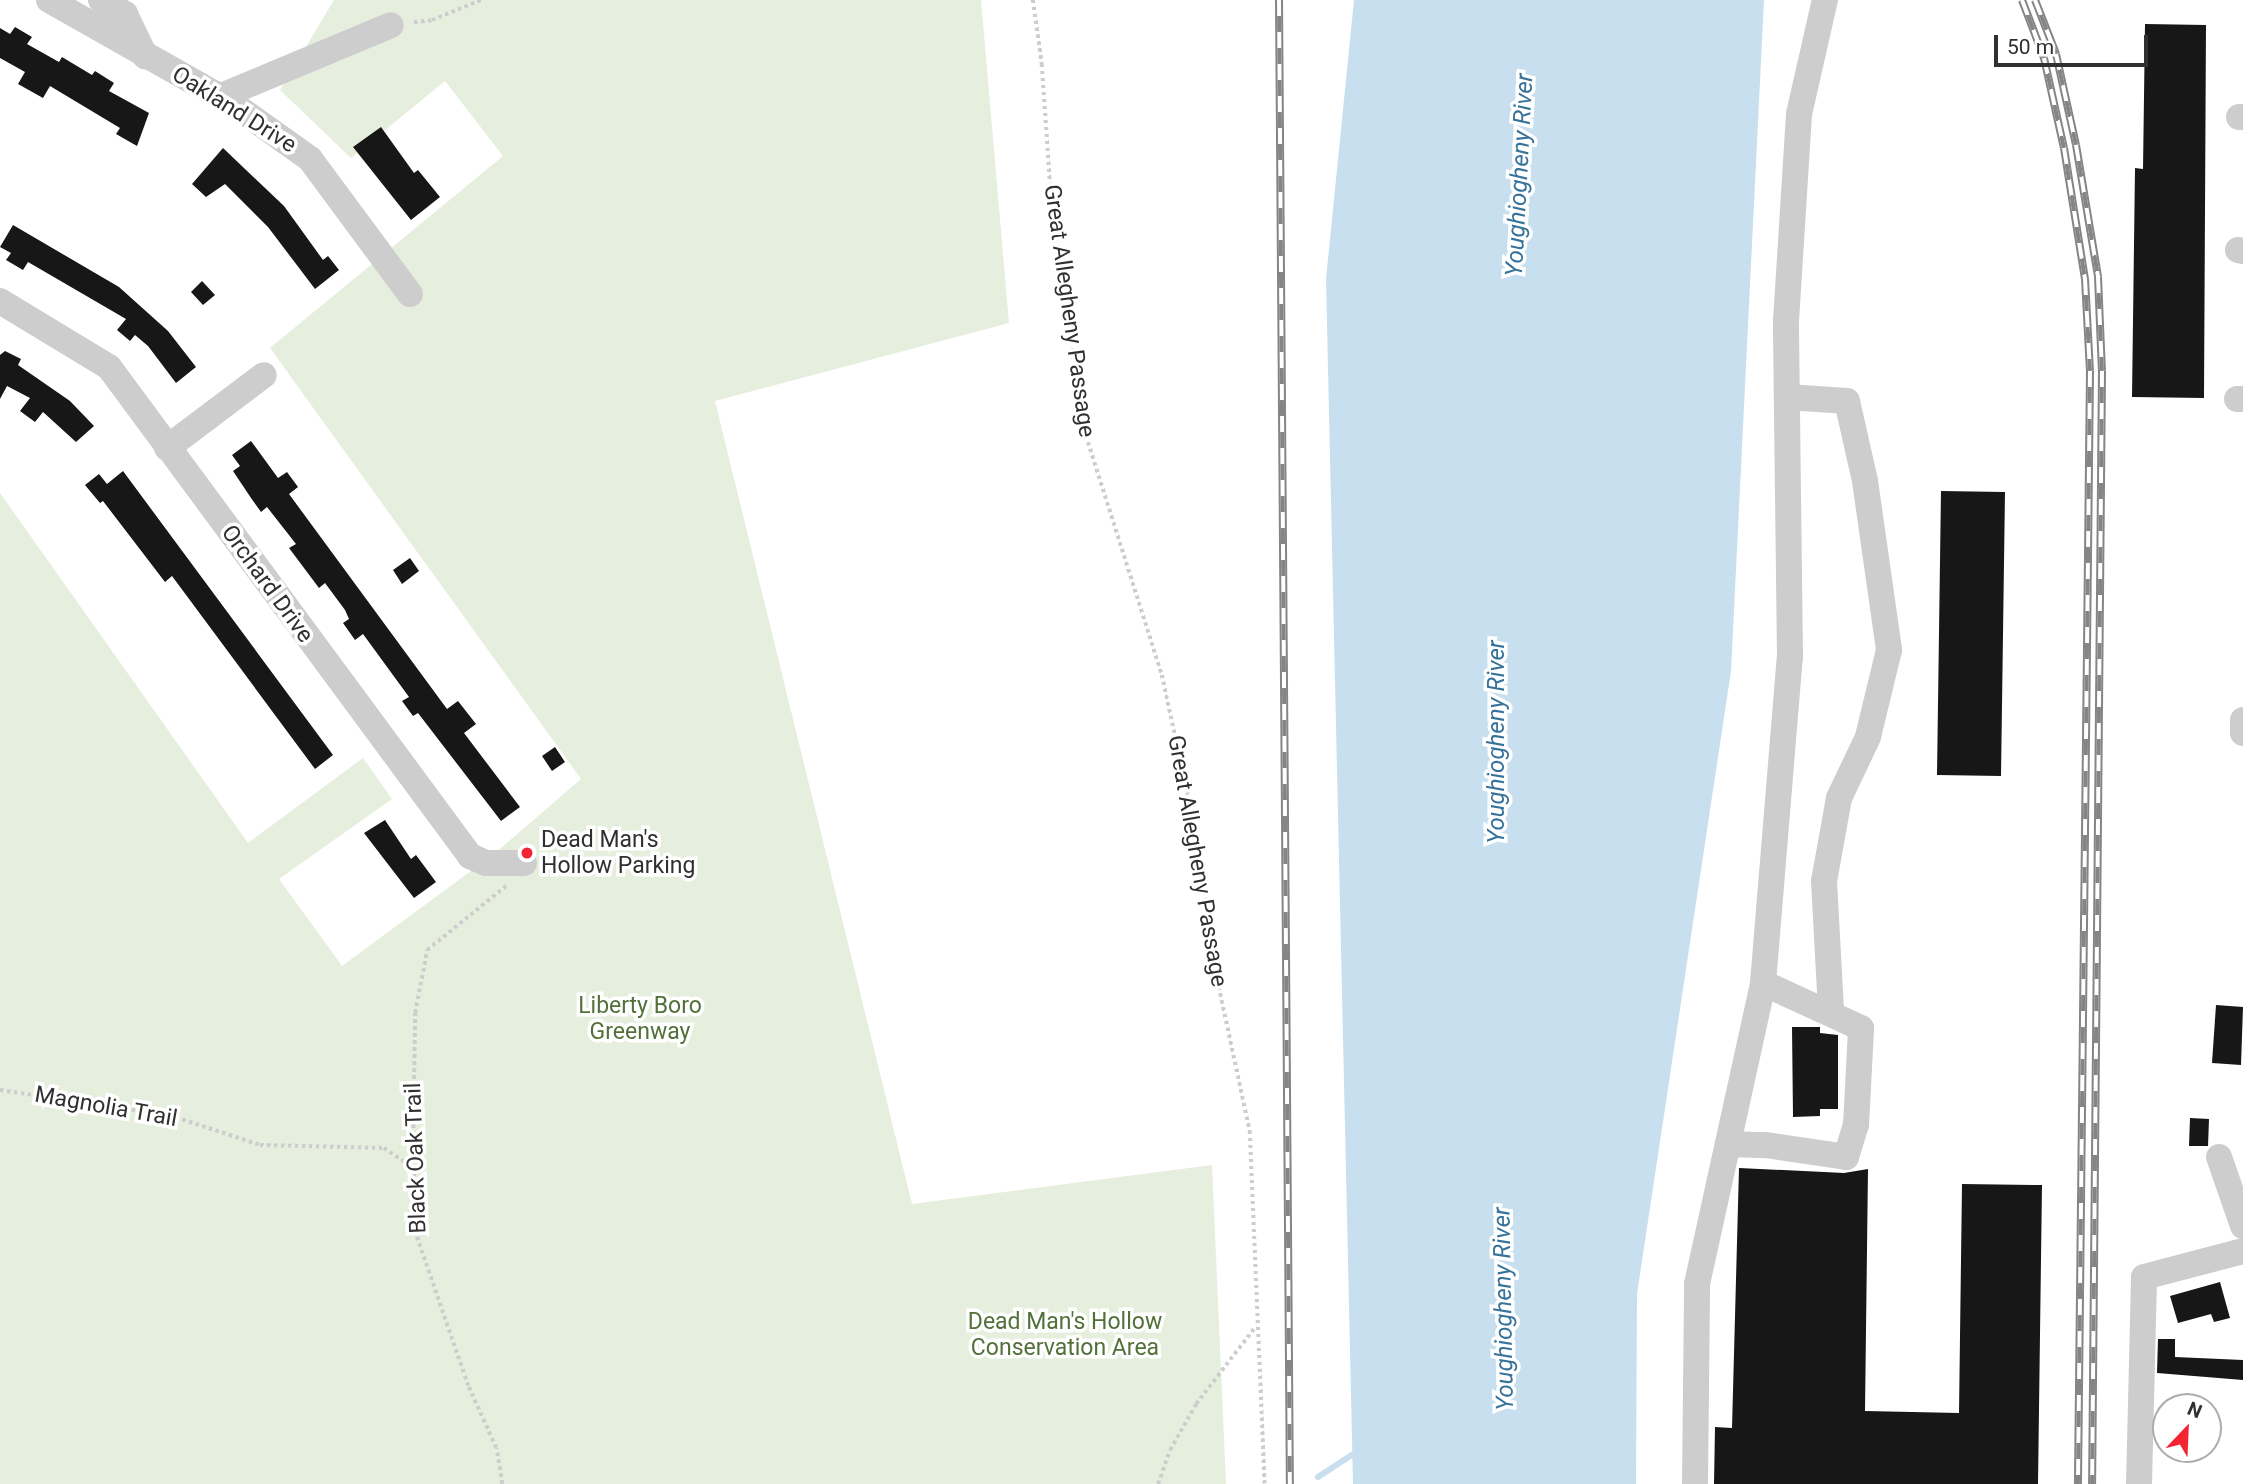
<!DOCTYPE html>
<style>
body{margin:0}
#map{position:relative;width:2243px;height:1484px;overflow:hidden;background:#fff;font-family:Roboto,sans-serif}
div>[style]{position:absolute}
[style*='--x']{left:calc(var(--x)*1px);top:calc(var(--y)*1px);width:calc(var(--w)*1px);rotate:calc(var(--a)*1deg)}
.green>*{inset:0;background:#e6eedd}
.water>*{inset:0;background:#c7dfef}
.stream>*{height:6px;margin:-3px;padding:0 3px;transform-origin:3px;border-radius:3px;background:#c7dfef}
.building>*{inset:0;background:#171717}
.path>*{height:3.5px;margin-top:-1.75px;transform-origin:0;background:repeating-linear-gradient(90deg,#cdcdcd 0 3.5px,transparent 0 7px)}
.minor>*{height:26px;margin:-13px;padding:0 13px;transform-origin:13px;border-radius:13px;background:#cdcdcd}
.rail>*{height:8px;margin-top:-4px;transform-origin:0;background:repeating-linear-gradient(90deg,#fff 0 16px,#858585 0 32px);box-sizing:border-box;border-block:2px solid #858585}
.dots>*{width:19px;height:19px;translate:-50% -50%;box-sizing:border-box;border:4px solid #fff;border-radius:50%}
span{translate:-50% -50%;white-space:nowrap;text-align:center;line-height:1.15;-webkit-text-stroke:7px #fff;paint-order:stroke}
.street-label{font-size:23px;color:#303030}
.poi-label{font-size:23px;color:#303030}
.left{translate:0 -50%;text-align:left}
.park-label{font-size:23px;color:#527039}
.water-label{font-size:24px;color:#367299;font-style:italic}
.north{position:absolute;left:2152px;top:1393px;width:70px;height:70px;box-sizing:border-box;background:#fff;border:2px solid #acacac;border-radius:50%;rotate:23deg;font-size:19px;font-weight:700;line-height:28px;text-align:center;color:#303030}
.north::after{content:'';display:block;margin:auto;width:24px;height:32px;background:#f42533;clip-path:polygon(50% 0,100% 100%,50% 72%,0 100%)}
.scale{position:absolute;left:1994px;top:35px;width:154px;height:32px;box-sizing:border-box;border:4px solid #303030;border-top:0;padding-left:9px;font-size:21px;line-height:24px;white-space:nowrap;color:#303030;-webkit-text-stroke:5px #fff;paint-order:stroke}
</style>
<div id="map">
<div class="green">
<i style="clip-path:polygon(334px 0,981px 0,1009px 323px,715px 401px,912px 1204px,1212px 1165px,1226px 1484px,0 1484px,0 493px,248px 843px,363px 758px,392px 799px,279px 879px,342px 966px,494px 854px,581px 779px,270px 348px,503px 156px,445px 81px,351px 158px,280px 90px)"></i>
</div>
<div class="water">
<i style="clip-path:polygon(1354px 0,1764px 0,1731px 671px,1637px 1294px,1636px 1484px,1353px 1484px,1326px 279px)"></i>
</div>
<div class="stream">
<i style="--x:1318;--y:1477;--w:48;--a:-33"></i>
</div>
<div class="building">
<i style="clip-path:polygon(2145px 24px,2206px 25px,2204px 398px,2132px 397px,2135px 168px,2143px 169px)"></i>
<i style="clip-path:polygon(15px 27px,32px 37px,27px 44px,59px 62px,62px 57px,92px 75px,95px 71px,114px 83px,109px 91px,149px 113px,137px 146px,116px 134px,120px 128px,50px 86px,43px 98px,18px 84px,25px 72px,0 58px,0 28px,10px 34px)"></i>
<i style="clip-path:polygon(381px 127px,414px 173px,418px 170px,440px 197px,411px 220px,353px 147px)"></i>
<i style="clip-path:polygon(223px 148px,284px 206px,323px 260px,328px 256px,339px 270px,315px 289px,268px 227px,225px 184px,206px 197px,192px 184px)"></i>
<i style="clip-path:polygon(13px 225px,119px 287px,168px 331px,196px 367px,176px 383px,148px 346px,135px 335px,130px 341px,117px 330px,126px 319px,28px 262px,23px 270px,6px 260px,11px 253px,0 247px)"></i>
<i style="clip-path:polygon(202px 281px,215px 295px,203px 305px,191px 292px)"></i>
<i style="clip-path:polygon(5px 351px,21px 359px,18px 365px,70px 401px,94px 426px,76px 442px,43px 412px,35px 422px,20px 411px,30px 398px,7px 386px,0 399px,0 355px)"></i>
<i style="clip-path:polygon(251px 441px,278px 478px,287px 472px,298px 487px,289px 494px,447px 709px,458px 701px,476px 724px,464px 733px,520px 807px,501px 821px,418px 713px,413px 716px,402px 701px,409px 697px,363px 634px,355px 640px,343px 623px,349px 619px,345px 610px,325px 583px,319px 588px,289px 548px,296px 544px,267px 507px,261px 512px,251px 498px,233px 471px,240px 466px,232px 455px)"></i>
<i style="clip-path:polygon(123px 471px,333px 755px,315px 769px,172px 576px,165px 582px,103px 501px,100px 503px,85px 485px,99px 474px,107px 484px)"></i>
<i style="clip-path:polygon(1941px 491px,2005px 492px,2001px 776px,1937px 775px)"></i>
<i style="clip-path:polygon(410px 558px,419px 571px,402px 584px,393px 570px)"></i>
<i style="clip-path:polygon(555px 747px,565px 762px,552px 771px,542px 756px)"></i>
<i style="clip-path:polygon(385px 820px,411px 859px,416px 855px,436px 882px,414px 898px,364px 833px)"></i>
<i style="clip-path:polygon(2216px 1005px,2243px 1007px,2241px 1065px,2212px 1063px)"></i>
<i style="clip-path:polygon(1792px 1027px,1820px 1027px,1820px 1033px,1838px 1035px,1838px 1109px,1820px 1109px,1820px 1116px,1793px 1117px)"></i>
<i style="clip-path:polygon(2190px 1118px,2209px 1119px,2208px 1146px,2189px 1146px)"></i>
<i style="clip-path:polygon(1739px 1168px,1844px 1173px,1868px 1169px,1865px 1411px,1959px 1413px,1962px 1184px,2042px 1185px,2038px 1484px,1714px 1484px,1715px 1427px,1732px 1428px)"></i>
<i style="clip-path:polygon(2220px 1282px,2230px 1318px,2214px 1322px,2211px 1314px,2178px 1323px,2170px 1296px)"></i>
<i style="clip-path:polygon(2158px 1339px,2175px 1339px,2175px 1357px,2243px 1360px,2243px 1380px,2157px 1373px)"></i>
</div>
<div class="path">
<i style="--x:1033;--y:0;--w:65;--a:82"></i>
<i style="--x:1042;--y:64;--w:146;--a:86.1"></i>
<i style="--x:1052;--y:210;--w:221;--a:81.7"></i>
<i style="--x:1084;--y:429;--w:258;--a:72.4"></i>
<i style="--x:1162;--y:675;--w:178;--a:77.7"></i>
<i style="--x:1200;--y:849;--w:125;--a:82.6"></i>
<i style="--x:1216;--y:973;--w:162;--a:77.9"></i>
<i style="--x:1250;--y:1131;--w:353;--a:87.6"></i>
<i style="--x:414;--y:22;--w:18;--a:-6"></i>
<i style="--x:432;--y:20;--w:53;--a:-22.2"></i>
<i style="--x:0;--y:1090;--w:171;--a:8.4"></i>
<i style="--x:169;--y:1115;--w:96;--a:18.2"></i>
<i style="--x:260;--y:1145;--w:124;--a:1.4"></i>
<i style="--x:384;--y:1148;--w:34;--a:34"></i>
<i style="--x:502;--y:1484;--w:36;--a:-99"></i>
<i style="--x:496;--y:1448;--w:68;--a:-114.3"></i>
<i style="--x:468;--y:1386;--w:163;--a:-109"></i>
<i style="--x:415;--y:1232;--w:97;--a:-91.2"></i>
<i style="--x:413;--y:1135;--w:122;--a:-89.1"></i>
<i style="--x:415;--y:1013;--w:64;--a:-79.2"></i>
<i style="--x:427;--y:950;--w:102;--a:-39"></i>
<i style="--x:1158;--y:1484;--w:36;--a:-71"></i>
<i style="--x:1170;--y:1450;--w:53;--a:-60.5"></i>
<i style="--x:1196;--y:1404;--w:98;--a:-52.4"></i>
</div>
<div class="minor">
<i style="--x:49;--y:0;--w:211;--a:29.5"></i>
<i style="--x:233;--y:104;--w:95;--a:35.5"></i>
<i style="--x:310;--y:159;--w:168;--a:53.5"></i>
<i style="--x:101;--y:0;--w:28;--a:30"></i>
<i style="--x:125;--y:14;--w:47;--a:64.5"></i>
<i style="--x:219;--y:97;--w:186;--a:-22.7"></i>
<i style="--x:2239;--y:117;--w:4;--a:0"></i>
<i style="--x:2238;--y:250;--w:5;--a:11"></i>
<i style="--x:0;--y:301;--w:127;--a:31.2"></i>
<i style="--x:109;--y:367;--w:608;--a:53.56"></i>
<i style="--x:470;--y:856;--w:17;--a:24"></i>
<i style="--x:486;--y:863;--w:38;--a:0"></i>
<i style="--x:1787;--y:397;--w:60;--a:3.8"></i>
<i style="--x:1847;--y:401;--w:82;--a:77.3"></i>
<i style="--x:1865;--y:481;--w:171;--a:81.9"></i>
<i style="--x:1889;--y:650;--w:89;--a:103.6"></i>
<i style="--x:1868;--y:737;--w:68;--a:115.4"></i>
<i style="--x:1839;--y:798;--w:84;--a:100.2"></i>
<i style="--x:1824;--y:881;--w:131;--a:86.9"></i>
<i style="--x:2237;--y:399;--w:6;--a:0"></i>
<i style="--x:167;--y:448;--w:121;--a:-37"></i>
<i style="--x:2243;--y:720;--w:13;--a:90"></i>
<i style="--x:1728;--y:1144;--w:38;--a:2"></i>
<i style="--x:1766;--y:1145;--w:81;--a:8.5"></i>
<i style="--x:1846;--y:1157;--w:34;--a:-73"></i>
<i style="--x:1856;--y:1125;--w:97;--a:-87"></i>
<i style="--x:1861;--y:1028;--w:108;--a:-155.3"></i>
<i style="--x:2219;--y:1157;--w:73;--a:70.8"></i>
<i style="--x:1695;--y:1484;--w:200;--a:-89.4"></i>
<i style="--x:1697;--y:1284;--w:308;--a:-77.6"></i>
<i style="--x:1763;--y:983;--w:326;--a:-85.3"></i>
<i style="--x:1790;--y:658;--w:337;--a:-90.7"></i>
<i style="--x:1786;--y:321;--w:207;--a:-86.4"></i>
<i style="--x:1799;--y:114;--w:117;--a:-77.2"></i>
<i style="--x:2139;--y:1484;--w:207;--a:-88.6"></i>
<i style="--x:2144;--y:1277;--w:102;--a:-14.7"></i>
</div>
<div class="rail">
<i style="--x:1279;--y:0;--w:1484;--a:89.58"></i>
<i style="--x:2022;--y:0;--w:62;--a:69.2"></i>
<i style="--x:2044;--y:58;--w:92;--a:77.5"></i>
<i style="--x:2064;--y:148;--w:133;--a:80.9"></i>
<i style="--x:2085;--y:279;--w:92;--a:86.9"></i>
<i style="--x:2090;--y:371;--w:1113;--a:90.62"></i>
<i style="--x:2035;--y:0;--w:58;--a:68.7"></i>
<i style="--x:2056;--y:54;--w:93;--a:77.6"></i>
<i style="--x:2076;--y:145;--w:134;--a:80.5"></i>
<i style="--x:2098;--y:277;--w:94;--a:87.6"></i>
<i style="--x:2102;--y:371;--w:1113;--a:90.51"></i>
</div>
<div class="dots">
<i style="left:527px;top:853px;background:#f42533"></i>
</div>
<div class="street-label">
<span style="left:234px;top:110px;rotate:32deg">Oakland Drive</span>
<span style="left:1069px;top:311px;rotate:82deg">Great Allegheny Passage</span>
<span style="left:267px;top:584px;rotate:54deg">Orchard Drive</span>
<span style="left:1197px;top:861px;rotate:80deg">Great Allegheny Passage</span>
<span style="left:106px;top:1107px;rotate:10deg">Magnolia Trail</span>
<span style="left:416px;top:1158px;rotate:-92deg">Black Oak Trail</span>
</div>
<div class="poi-label">
<span class="left" style="left:541px;top:853px">Dead Man's<br>Hollow Parking</span>
</div>
<div class="park-label">
<span style="left:640px;top:1019px">Liberty Boro<br>Greenway</span>
<span style="left:1065px;top:1335px">Dead Man's Hollow<br>Conservation Area</span>
</div>
<div class="water-label">
<span style="left:1520px;top:175px;rotate:-87deg">Youghiogheny River</span>
<span style="left:1497px;top:742px;rotate:-90deg">Youghiogheny River</span>
<span style="left:1504px;top:1309px;rotate:-91deg">Youghiogheny River</span>
</div>
<div class="north">N</div>
<div class="scale">50 m</div>
</div>
